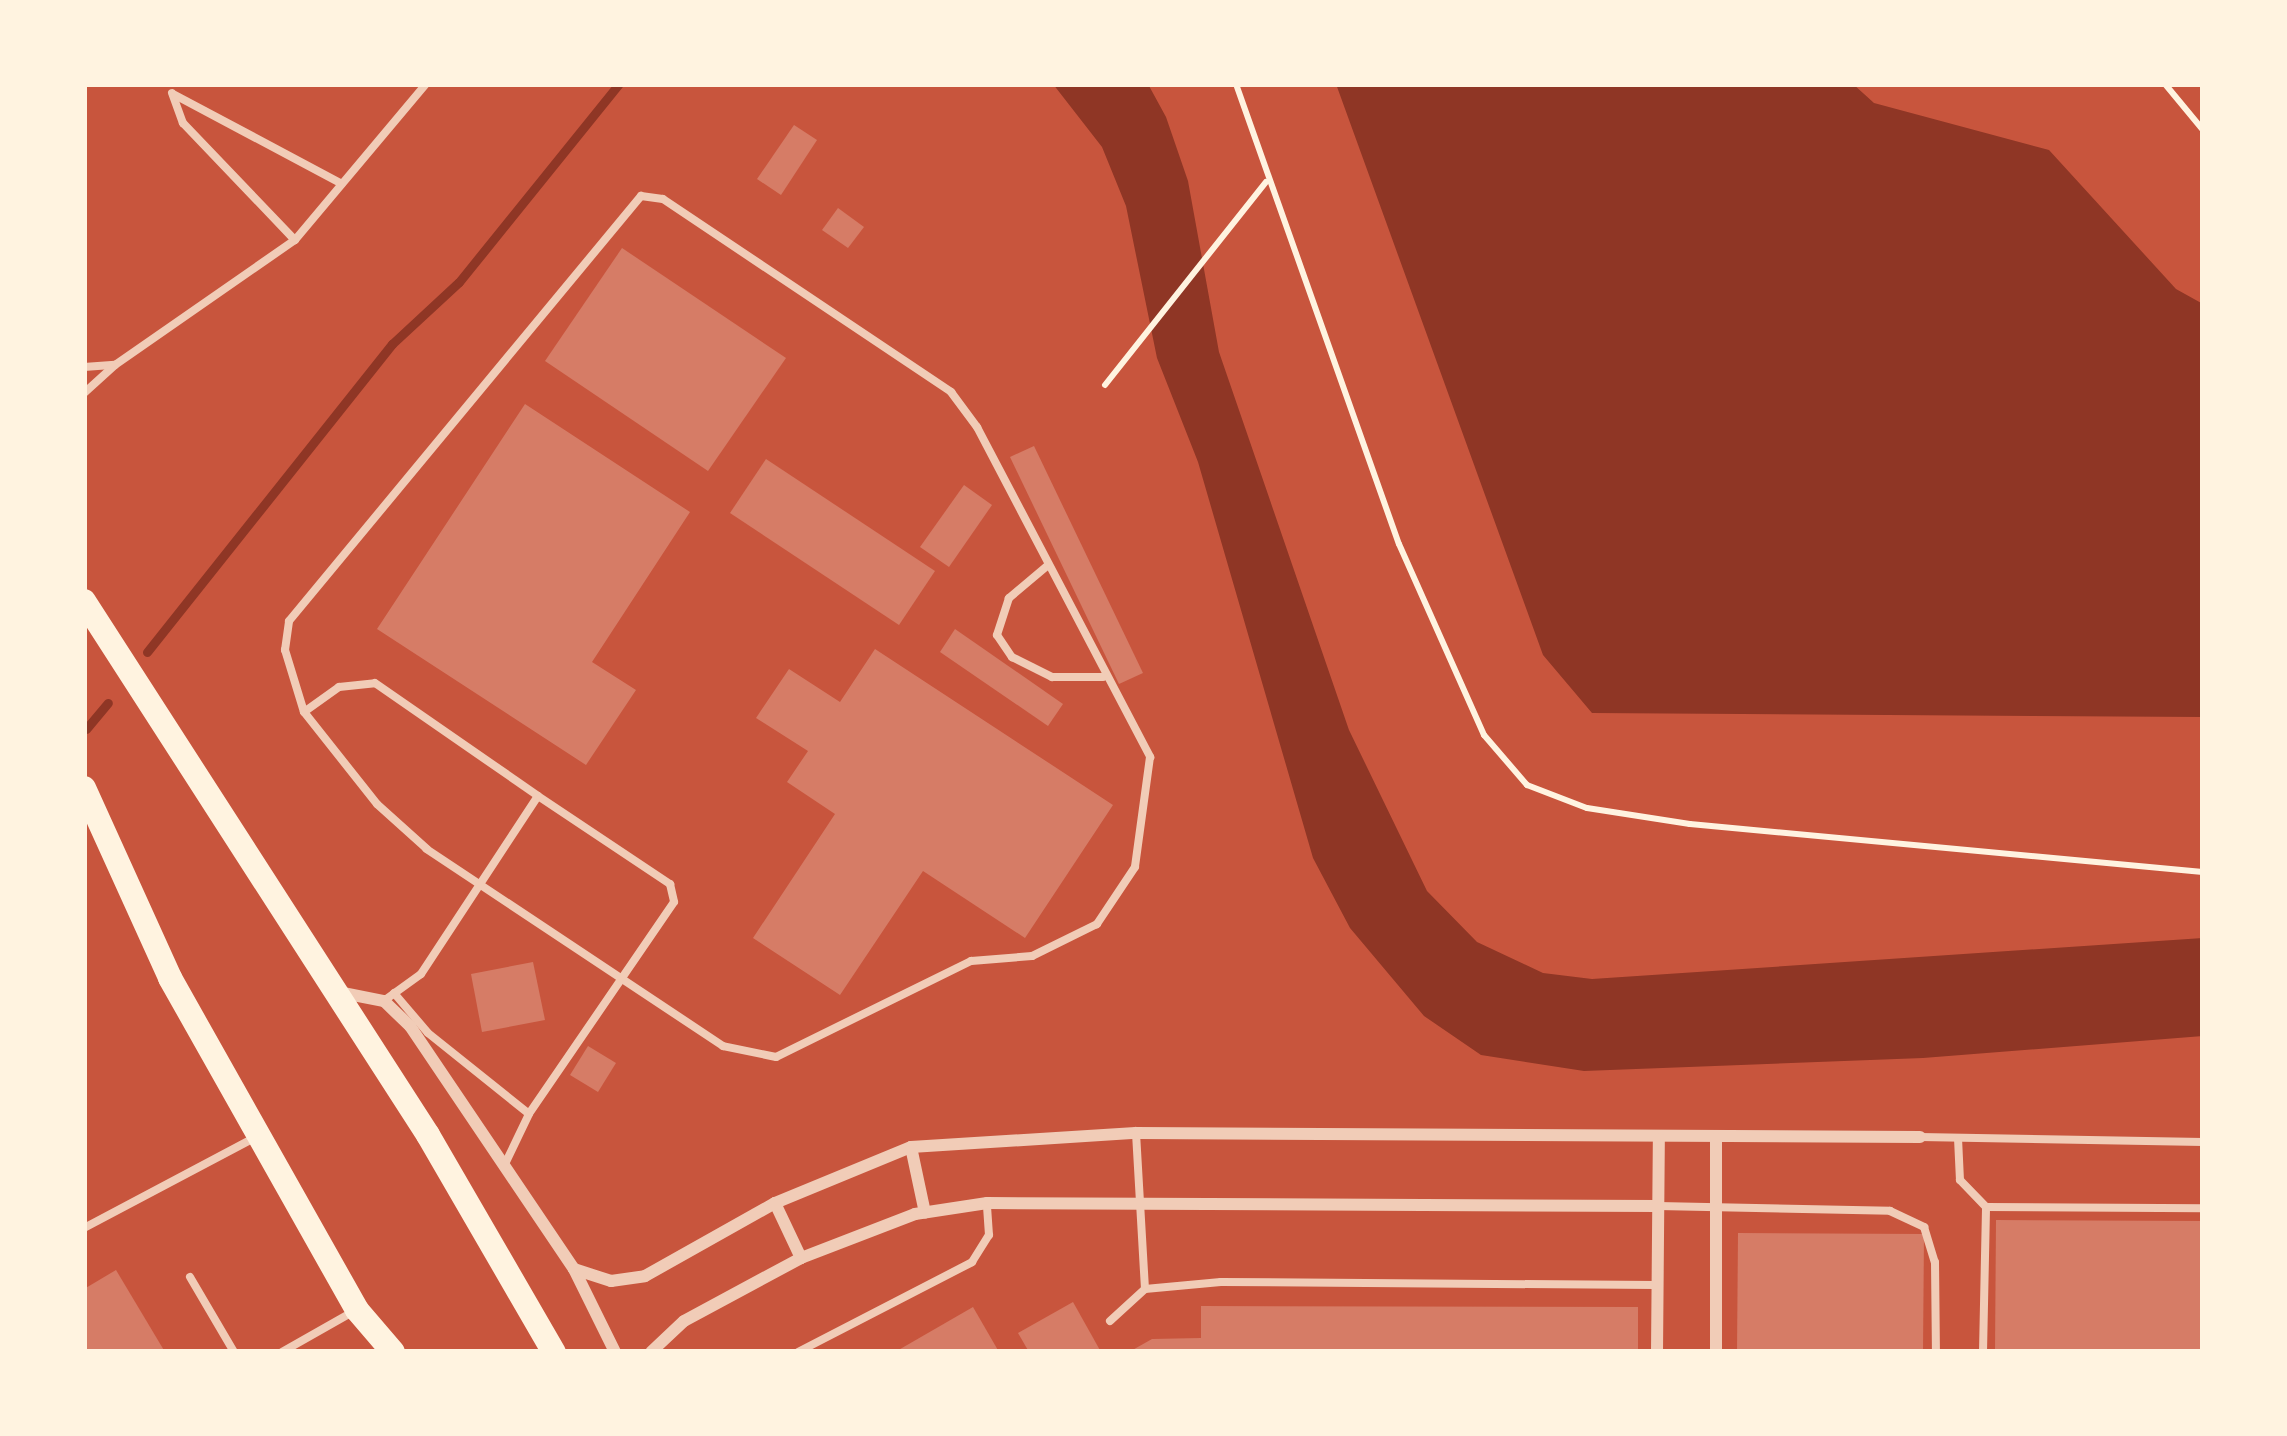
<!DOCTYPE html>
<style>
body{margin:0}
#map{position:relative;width:2287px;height:1436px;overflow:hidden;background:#c8553d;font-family:Quicksand,sans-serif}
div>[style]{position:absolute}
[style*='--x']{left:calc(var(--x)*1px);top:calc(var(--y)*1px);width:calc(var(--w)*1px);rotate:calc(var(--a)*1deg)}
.water>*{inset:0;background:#8f3625}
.stream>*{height:9px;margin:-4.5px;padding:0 4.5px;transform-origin:4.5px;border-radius:4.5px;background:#8f3625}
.building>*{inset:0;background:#d67c66}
.path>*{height:6px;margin:-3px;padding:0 3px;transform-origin:3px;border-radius:3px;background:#fff3e0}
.service>*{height:8px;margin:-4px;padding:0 4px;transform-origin:4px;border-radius:4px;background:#f1ccb7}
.minor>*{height:12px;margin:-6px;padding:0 6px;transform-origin:6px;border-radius:6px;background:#f1ccb7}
.primary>*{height:24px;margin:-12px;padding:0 12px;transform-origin:12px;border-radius:12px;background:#fff3e0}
span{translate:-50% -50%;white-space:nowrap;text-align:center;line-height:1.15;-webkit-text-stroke:9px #fff3e0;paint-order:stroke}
.frame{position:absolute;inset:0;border:87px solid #fff3e0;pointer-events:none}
</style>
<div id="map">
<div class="water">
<i style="clip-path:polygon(1053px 84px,1148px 84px,1166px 117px,1188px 181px,1219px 352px,1349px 730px,1427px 891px,1477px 942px,1543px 973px,1592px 979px,2203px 938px,2203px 1036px,1923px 1058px,1584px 1071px,1481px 1055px,1424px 1016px,1350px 928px,1313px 858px,1198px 462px,1157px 358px,1126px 206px,1102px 147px)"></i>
<i style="clip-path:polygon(1336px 84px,1853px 84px,1874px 103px,2049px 150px,2176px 289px,2203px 304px,2203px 717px,1592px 713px,1543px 655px)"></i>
</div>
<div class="stream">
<i style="--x:147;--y:652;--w:394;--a:-51.5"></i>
<i style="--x:392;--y:344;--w:91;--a:-42.8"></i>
<i style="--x:459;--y:282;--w:255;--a:-51.1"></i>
<i style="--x:86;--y:729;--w:34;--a:-50"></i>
</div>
<div class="building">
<i style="clip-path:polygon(794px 125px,817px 140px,781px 195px,757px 179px)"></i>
<i style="clip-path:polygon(838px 208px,864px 227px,848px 248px,822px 230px)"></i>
<i style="clip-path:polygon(622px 248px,786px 358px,708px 471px,545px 361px)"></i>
<i style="clip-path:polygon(525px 404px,690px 512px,592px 662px,636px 690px,586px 765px,377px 629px)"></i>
<i style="clip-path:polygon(1034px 446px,1143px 673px,1119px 684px,1010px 457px)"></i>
<i style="clip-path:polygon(766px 459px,935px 571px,899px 625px,730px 513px)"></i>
<i style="clip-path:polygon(964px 485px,992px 505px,949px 567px,920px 547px)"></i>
<i style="clip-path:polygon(955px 629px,1063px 704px,1048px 726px,940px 652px)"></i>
<i style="clip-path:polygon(875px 649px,1113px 805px,1025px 938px,923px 871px,840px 995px,753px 938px,835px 814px,787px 782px,808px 751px,756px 718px,789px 669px,840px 702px)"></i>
<i style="clip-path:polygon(533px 962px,545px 1020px,482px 1032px,471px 974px)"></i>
<i style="clip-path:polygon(588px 1046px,616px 1063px,598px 1092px,570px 1075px)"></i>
<i style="clip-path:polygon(1996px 1220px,2203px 1221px,2203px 1352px,1995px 1352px)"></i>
<i style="clip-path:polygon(1738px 1233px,1924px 1234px,1923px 1352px,1737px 1352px)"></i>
<i style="clip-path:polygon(116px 1270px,165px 1352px,84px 1352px,84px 1289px)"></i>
<i style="clip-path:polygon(1073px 1302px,1101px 1352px,1029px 1352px,1018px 1333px)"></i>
<i style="clip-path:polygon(1201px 1306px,1638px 1307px,1638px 1352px,1129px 1352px,1152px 1339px,1201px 1338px)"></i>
<i style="clip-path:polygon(973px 1307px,999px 1352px,895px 1352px)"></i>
</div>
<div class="path">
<i style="--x:1236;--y:84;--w:488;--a:70.5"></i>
<i style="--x:1399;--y:544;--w:209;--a:66"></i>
<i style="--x:1484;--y:735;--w:66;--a:49.3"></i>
<i style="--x:1527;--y:785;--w:64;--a:21"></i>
<i style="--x:1587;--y:808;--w:104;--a:8.8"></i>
<i style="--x:1690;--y:824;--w:515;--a:5.35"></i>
<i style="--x:2165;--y:84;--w:60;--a:50.4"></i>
<i style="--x:1105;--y:385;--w:259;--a:-51.6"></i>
</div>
<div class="service">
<i style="--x:172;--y:93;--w:32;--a:70"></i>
<i style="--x:183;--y:123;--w:162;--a:46.3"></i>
<i style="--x:173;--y:94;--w:191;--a:28"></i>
<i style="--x:641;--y:196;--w:22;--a:8"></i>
<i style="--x:663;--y:199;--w:347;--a:33.8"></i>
<i style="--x:951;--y:392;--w:44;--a:53.4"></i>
<i style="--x:977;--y:427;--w:373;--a:62.3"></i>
<i style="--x:1150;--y:757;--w:111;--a:97.8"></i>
<i style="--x:1135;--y:867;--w:69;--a:123.7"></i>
<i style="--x:1097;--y:924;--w:72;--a:153.8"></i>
<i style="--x:1032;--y:956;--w:61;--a:175.3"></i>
<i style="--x:971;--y:961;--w:217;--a:153.8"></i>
<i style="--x:776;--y:1057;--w:54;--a:-168.3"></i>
<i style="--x:723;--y:1046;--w:356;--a:-146.4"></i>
<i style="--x:427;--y:849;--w:67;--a:-138"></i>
<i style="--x:377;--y:804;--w:117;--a:-128.4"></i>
<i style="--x:304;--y:712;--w:65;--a:-107"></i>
<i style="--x:285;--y:650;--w:29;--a:-82"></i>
<i style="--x:289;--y:621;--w:552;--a:-50.37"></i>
<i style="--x:115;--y:365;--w:219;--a:-34.8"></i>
<i style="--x:295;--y:240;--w:204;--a:-50"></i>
<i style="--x:84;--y:367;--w:31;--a:-4"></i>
<i style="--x:115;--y:365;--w:42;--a:137.9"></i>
<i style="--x:1047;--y:566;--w:50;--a:139.9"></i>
<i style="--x:1009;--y:598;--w:39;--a:108"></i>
<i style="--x:997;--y:635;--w:27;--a:56"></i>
<i style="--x:1012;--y:657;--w:45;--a:26.6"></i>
<i style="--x:1052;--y:677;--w:51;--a:0"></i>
<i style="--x:304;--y:712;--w:43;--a:-35.5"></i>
<i style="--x:339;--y:687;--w:36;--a:-6"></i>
<i style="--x:375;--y:683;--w:198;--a:34.7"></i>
<i style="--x:394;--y:993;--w:52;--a:49.6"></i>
<i style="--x:428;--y:1033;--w:129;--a:38.7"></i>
<i style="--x:385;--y:1000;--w:44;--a:-35.8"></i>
<i style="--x:421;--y:974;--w:213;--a:-56.7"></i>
<i style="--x:538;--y:796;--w:159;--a:33.7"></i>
<i style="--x:670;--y:884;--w:18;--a:77"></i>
<i style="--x:674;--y:902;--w:257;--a:124.4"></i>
<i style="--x:529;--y:1114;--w:55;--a:115.6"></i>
<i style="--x:1136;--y:1133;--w:156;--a:86.7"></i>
<i style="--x:1920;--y:1137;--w:283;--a:1"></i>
<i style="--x:1958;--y:1138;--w:42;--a:87.3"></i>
<i style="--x:1960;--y:1180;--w:37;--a:46"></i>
<i style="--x:1986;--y:1207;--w:217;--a:0.3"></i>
<i style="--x:1658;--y:1206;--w:232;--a:1.2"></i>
<i style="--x:1890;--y:1211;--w:38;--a:25"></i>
<i style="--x:1924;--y:1227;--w:37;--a:73"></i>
<i style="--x:1935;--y:1262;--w:90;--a:89.4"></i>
<i style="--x:84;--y:1228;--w:190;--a:-27.9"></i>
<i style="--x:190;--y:1277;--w:87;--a:59.6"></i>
<i style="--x:1110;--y:1321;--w:47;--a:-42.4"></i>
<i style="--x:1145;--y:1289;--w:76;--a:-5.3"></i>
<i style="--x:1221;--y:1282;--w:435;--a:0.4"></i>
<i style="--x:282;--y:1352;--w:79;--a:-29.5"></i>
<i style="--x:798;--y:1352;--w:196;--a:-27.3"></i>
<i style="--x:972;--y:1262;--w:32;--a:-58"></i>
<i style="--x:989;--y:1235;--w:32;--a:-94"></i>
<i style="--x:1983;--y:1352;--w:145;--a:-88.8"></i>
</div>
<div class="minor">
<i style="--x:338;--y:992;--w:47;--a:11.1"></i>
<i style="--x:384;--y:1001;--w:36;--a:44"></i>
<i style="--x:410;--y:1026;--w:293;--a:56"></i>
<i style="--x:574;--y:1269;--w:39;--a:18"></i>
<i style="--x:611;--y:1281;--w:34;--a:-8"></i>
<i style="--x:645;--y:1276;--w:149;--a:-29.3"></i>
<i style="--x:775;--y:1203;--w:147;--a:-22.4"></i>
<i style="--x:911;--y:1147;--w:225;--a:-3.6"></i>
<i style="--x:1136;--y:1133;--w:784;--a:0.29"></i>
<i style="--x:911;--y:1147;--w:67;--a:78"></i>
<i style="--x:775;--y:1203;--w:61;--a:64.7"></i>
<i style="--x:574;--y:1269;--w:93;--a:63.7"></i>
<i style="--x:651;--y:1352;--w:45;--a:-43.2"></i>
<i style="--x:684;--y:1321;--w:133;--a:-28.3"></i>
<i style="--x:801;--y:1258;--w:122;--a:-21.1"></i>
<i style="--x:915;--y:1214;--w:73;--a:-8.7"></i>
<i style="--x:987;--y:1203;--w:671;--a:0.26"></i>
<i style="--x:1657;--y:1352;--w:213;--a:-89.5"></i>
<i style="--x:1716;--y:1352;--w:213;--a:-90"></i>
</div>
<div class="primary">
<i style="--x:84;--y:601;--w:635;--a:57.21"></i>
<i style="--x:428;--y:1135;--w:251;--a:59.9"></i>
<i style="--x:84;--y:788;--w:209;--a:65.6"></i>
<i style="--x:170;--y:978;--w:381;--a:60.6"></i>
<i style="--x:357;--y:1310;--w:55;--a:49.4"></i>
</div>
<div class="frame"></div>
</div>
